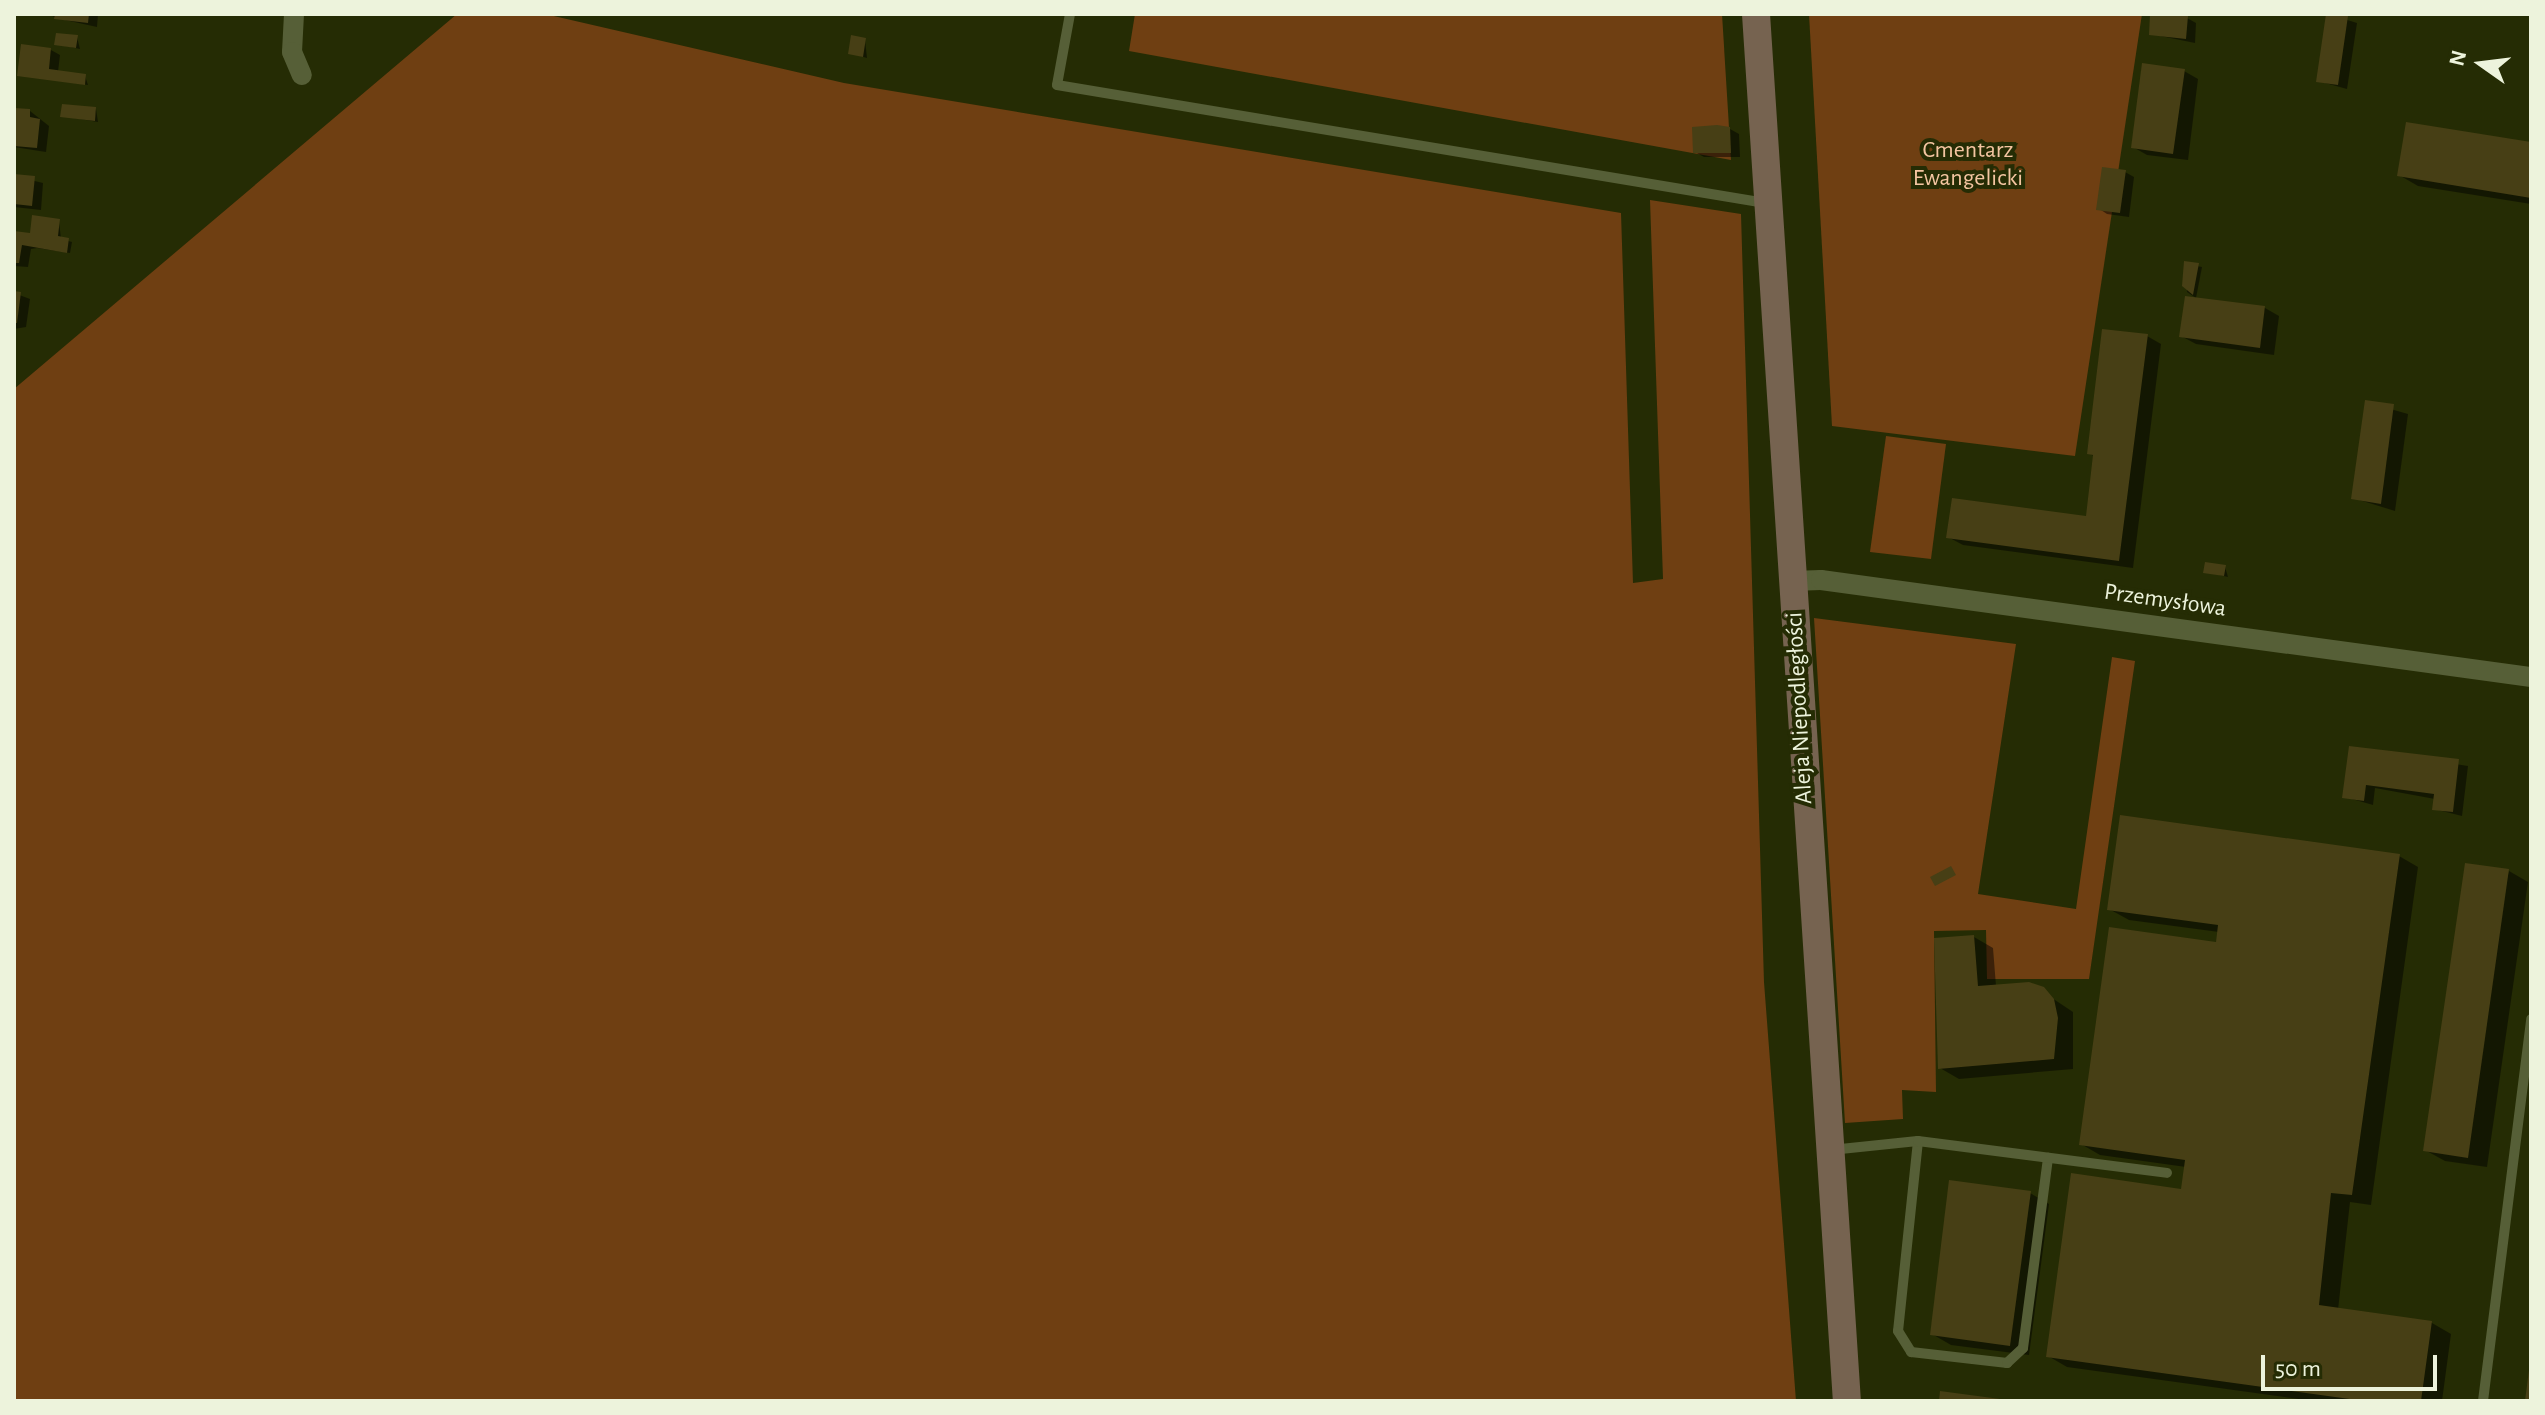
<!DOCTYPE html>
<meta charset="utf-8">
<style>
body{margin:0}
#map{position:relative;width:2545px;height:1415px;overflow:hidden;background:#252c04;font-family:"Alegreya Sans",sans-serif}
div>[style]{position:absolute}
[style*='--x']{left:calc(var(--x)*1px);top:calc(var(--y)*1px);width:calc(var(--w)*1px);rotate:calc(var(--a)*1deg)}
.green>*{inset:0;background:#6f3f12}
.shadow>*{inset:0;background:#0007}
.building>*{inset:0;background:#473f15}
.lane>*{height:10px;margin:-5px;padding:0 5px;transform-origin:5px;border-radius:5px;background:#565f37}
.street>*{height:20px;margin:-10px;padding:0 10px;transform-origin:10px;border-radius:10px;background:#565f37}
.secondary>*{height:28px;margin:-14px;padding:0 14px;transform-origin:14px;border-radius:14px;background:#766350}
span{translate:-50% -50%;white-space:nowrap;text-align:center;line-height:1.15;-webkit-text-stroke:8px #252c04;paint-order:stroke}
.park-label{font-size:24px;color:#f4c5a1}
.street-label{font-size:24px;color:#edf3dc}
.frame{position:absolute;inset:0;border:16px solid #edf3dc;pointer-events:none}
.north{position:absolute;left:2441px;top:24px;width:80px;height:80px;-webkit-text-stroke:6px #252c04;paint-order:stroke;rotate:284deg;font-size:22px;font-weight:700;line-height:32px;text-align:center;color:#edf3dc}
.north::after{content:'';display:block;margin:auto;width:28px;height:36px;background:#edf3dc;clip-path:polygon(50% 0,100% 100%,50% 72%,0 100%)}
.scale{position:absolute;left:2261px;top:1355px;width:176px;height:36px;box-sizing:border-box;border:4px solid #edf3dc;border-top:0;padding-left:10px;font-size:24px;line-height:28px;white-space:nowrap;color:#edf3dc;-webkit-text-stroke:6px #252c04;paint-order:stroke}
</style>
<div id="map">
<div class="green">
<i style="clip-path:polygon(457px 14px,545px 14px,844px 83px,1621px 213px,1633px 583px,1663px 579px,1650px 200px,1741px 214px,1764px 982px,1796px 1401px,14px 1401px,14px 389px)"></i>
<i style="clip-path:polygon(1135px 14px,1722px 14px,1731px 160px,1129px 51px)"></i>
<i style="clip-path:polygon(1809px 14px,2142px 14px,2075px 456px,1832px 426px)"></i>
<i style="clip-path:polygon(1886px 436px,1946px 444px,1931px 559px,1870px 552px)"></i>
<i style="clip-path:polygon(1814px 618px,2016px 644px,1978px 894px,2076px 909px,2112px 657px,2135px 661px,2089px 979px,1987px 979px,1986px 930px,1934px 931px,1936px 1092px,1902px 1090px,1903px 1119px,1845px 1123px)"></i>
</div>
<div class="shadow">
<i style="clip-path:polygon(49px 14px,98px 14px,97px 27px,56px 18px)"></i>
<i style="clip-path:polygon(346px 14px,380px 14px,380px 16px)"></i>
<i style="clip-path:polygon(2328px 14px,2357px 23px,2347px 89px,2318px 81px)"></i>
<i style="clip-path:polygon(2187px 18px,2196px 23px,2195px 43px,2151px 34px)"></i>
<i style="clip-path:polygon(77px 37px,80px 49px,56px 44px)"></i>
<i style="clip-path:polygon(865px 40px,867px 58px,850px 53px)"></i>
<i style="clip-path:polygon(51px 50px,60px 55px,58px 72px,85px 76px,88px 85px,20px 75px)"></i>
<i style="clip-path:polygon(2184px 71px,2198px 79px,2188px 160px,2147px 155px,2133px 147px)"></i>
<i style="clip-path:polygon(96px 109px,98px 122px,62px 116px)"></i>
<i style="clip-path:polygon(30px 111px,49px 126px,46px 152px,14px 147px,14px 119px)"></i>
<i style="clip-path:polygon(1730px 129px,1739px 134px,1740px 157px,1704px 157px,1695px 152px)"></i>
<i style="clip-path:polygon(2531px 144px,2531px 204px,2418px 186px,2399px 175px)"></i>
<i style="clip-path:polygon(2125px 172px,2134px 177px,2129px 217px,2107px 214px,2098px 208px)"></i>
<i style="clip-path:polygon(14px 176px,43px 183px,41px 210px,14px 207px)"></i>
<i style="clip-path:polygon(59px 221px,61px 239px,72px 242px,70px 253px,37px 248px,31px 249px,28px 267px,14px 266px,14px 233px,32px 235px)"></i>
<i style="clip-path:polygon(2186px 264px,2202px 267px,2196px 298px,2187px 292px)"></i>
<i style="clip-path:polygon(14px 293px,30px 299px,26px 327px,14px 329px)"></i>
<i style="clip-path:polygon(2186px 298px,2265px 308px,2279px 316px,2274px 355px,2196px 344px,2181px 336px)"></i>
<i style="clip-path:polygon(2147px 336px,2161px 344px,2133px 568px,1963px 545px,1948px 537px,2087px 518px,2095px 457px,2089px 453px)"></i>
<i style="clip-path:polygon(2366px 402px,2408px 414px,2395px 511px,2353px 498px)"></i>
<i style="clip-path:polygon(2225px 567px,2228px 577px,2206px 572px)"></i>
<i style="clip-path:polygon(2351px 748px,2468px 766px,2462px 816px,2434px 809px,2435px 799px,2375px 788px,2373px 805px,2345px 797px)"></i>
<i style="clip-path:polygon(2399px 856px,2418px 867px,2371px 1205px,2350px 1202px,2338px 1310px,2432px 1323px,2451px 1334px,2442px 1401px,2313px 1401px,2067px 1367px,2048px 1356px,2183px 1191px,2186px 1167px,2100px 1155px,2081px 1144px,2217px 945px,2219px 932px,2129px 920px,2109px 909px)"></i>
<i style="clip-path:polygon(2509px 871px,2528px 882px,2487px 1167px,2445px 1161px,2425px 1150px)"></i>
<i style="clip-path:polygon(1974px 937px,1993px 948px,1996px 986px,2049px 996px,2073px 1012px,2073px 1069px,1959px 1079px,1940px 1068px)"></i>
<i style="clip-path:polygon(2030px 1193px,2049px 1204px,2029px 1355px,1951px 1345px,1932px 1334px)"></i>
</div>
<div class="building">
<i style="clip-path:polygon(55px 14px,89px 14px,88px 23px,54px 19px)"></i>
<i style="clip-path:polygon(2150px 14px,2188px 16px,2186px 39px,2149px 35px)"></i>
<i style="clip-path:polygon(2326px 14px,2348px 16px,2338px 85px,2316px 82px)"></i>
<i style="clip-path:polygon(56px 33px,78px 35px,76px 48px,54px 45px)"></i>
<i style="clip-path:polygon(851px 35px,866px 38px,863px 57px,848px 54px)"></i>
<i style="clip-path:polygon(21px 44px,51px 48px,49px 69px,86px 74px,85px 85px,17px 76px)"></i>
<i style="clip-path:polygon(2142px 63px,2185px 69px,2173px 154px,2131px 148px)"></i>
<i style="clip-path:polygon(62px 104px,96px 107px,95px 121px,60px 117px)"></i>
<i style="clip-path:polygon(14px 108px,30px 109px,30px 117px,40px 119px,37px 148px,14px 146px)"></i>
<i style="clip-path:polygon(2406px 122px,2531px 142px,2531px 198px,2397px 176px)"></i>
<i style="clip-path:polygon(1717px 125px,1730px 127px,1731px 153px,1693px 153px,1692px 127px)"></i>
<i style="clip-path:polygon(2102px 167px,2126px 170px,2120px 213px,2096px 210px)"></i>
<i style="clip-path:polygon(14px 174px,35px 176px,32px 206px,14px 204px)"></i>
<i style="clip-path:polygon(32px 215px,60px 219px,58px 236px,69px 238px,67px 253px,22px 245px,19px 263px,14px 263px,14px 231px,30px 233px)"></i>
<i style="clip-path:polygon(2184px 261px,2199px 263px,2193px 295px,2182px 286px)"></i>
<i style="clip-path:polygon(14px 291px,21px 292px,17px 323px,14px 323px)"></i>
<i style="clip-path:polygon(2185px 296px,2265px 306px,2260px 348px,2179px 337px)"></i>
<i style="clip-path:polygon(2102px 329px,2148px 334px,2119px 561px,1946px 538px,1952px 498px,2086px 516px,2093px 455px,2087px 454px)"></i>
<i style="clip-path:polygon(2365px 400px,2394px 404px,2381px 504px,2351px 499px)"></i>
<i style="clip-path:polygon(2205px 562px,2226px 565px,2224px 576px,2203px 573px)"></i>
<i style="clip-path:polygon(2349px 746px,2459px 759px,2453px 812px,2432px 810px,2434px 794px,2366px 785px,2364px 801px,2342px 798px)"></i>
<i style="clip-path:polygon(2120px 815px,2400px 854px,2352px 1195px,2331px 1193px,2319px 1305px,2432px 1321px,2421px 1401px,2364px 1401px,2046px 1357px,2071px 1173px,2181px 1189px,2185px 1160px,2079px 1145px,2109px 927px,2216px 942px,2218px 925px,2107px 910px)"></i>
<i style="clip-path:polygon(2465px 863px,2509px 869px,2468px 1158px,2423px 1151px)"></i>
<i style="clip-path:polygon(1951px 866px,1956px 875px,1935px 886px,1930px 877px)"></i>
<i style="clip-path:polygon(1974px 935px,1978px 986px,2029px 982px,2044px 987px,2054px 999px,2058px 1018px,2054px 1059px,1938px 1069px,1934px 938px)"></i>
<i style="clip-path:polygon(1949px 1180px,2031px 1191px,2010px 1346px,1930px 1335px)"></i>
<i style="clip-path:polygon(2529px 1370px,2531px 1401px,2525px 1401px)"></i>
<i style="clip-path:polygon(1940px 1391px,2000px 1399px,2000px 1401px,1939px 1401px)"></i>
</div>
<div class="lane">
<i style="--x:1070;--y:14;--w:72;--a:100.4"></i>
<i style="--x:1057;--y:85;--w:718;--a:9.46"></i>
<i style="--x:1918;--y:1141;--w:191;--a:96"></i>
<i style="--x:1898;--y:1331;--w:25;--a:58"></i>
<i style="--x:1911;--y:1352;--w:97;--a:6.5"></i>
<i style="--x:2007;--y:1363;--w:22;--a:-43"></i>
<i style="--x:2023;--y:1348;--w:192;--a:-82.5"></i>
<i style="--x:1831;--y:1150;--w:87;--a:-5.9"></i>
<i style="--x:1918;--y:1141;--w:251;--a:7.3"></i>
<i style="--x:2483;--y:1401;--w:385;--a:-82.8"></i>
</div>
<div class="street">
<i style="--x:294;--y:14;--w:38;--a:93"></i>
<i style="--x:292;--y:52;--w:25;--a:67"></i>
<i style="--x:1792;--y:581;--w:29;--a:-2"></i>
<i style="--x:1821;--y:580;--w:717;--a:7.78"></i>
</div>
<div class="secondary">
<i style="--x:1756;--y:14;--w:1390;--a:86.25"></i>
</div>
<div class="park-label">
<span style="left:1968px;top:165px">Cmentarz<br>Ewangelicki</span>
</div>
<div class="street-label">
<span style="left:2165px;top:601px;rotate:8deg">Przemysłowa</span>
<span style="left:1800px;top:708px;rotate:-93deg">Aleja Niepodległości</span>
</div>
<div class="frame"></div>
<div class="north">N</div>
<div class="scale">50 m</div>
</div>
